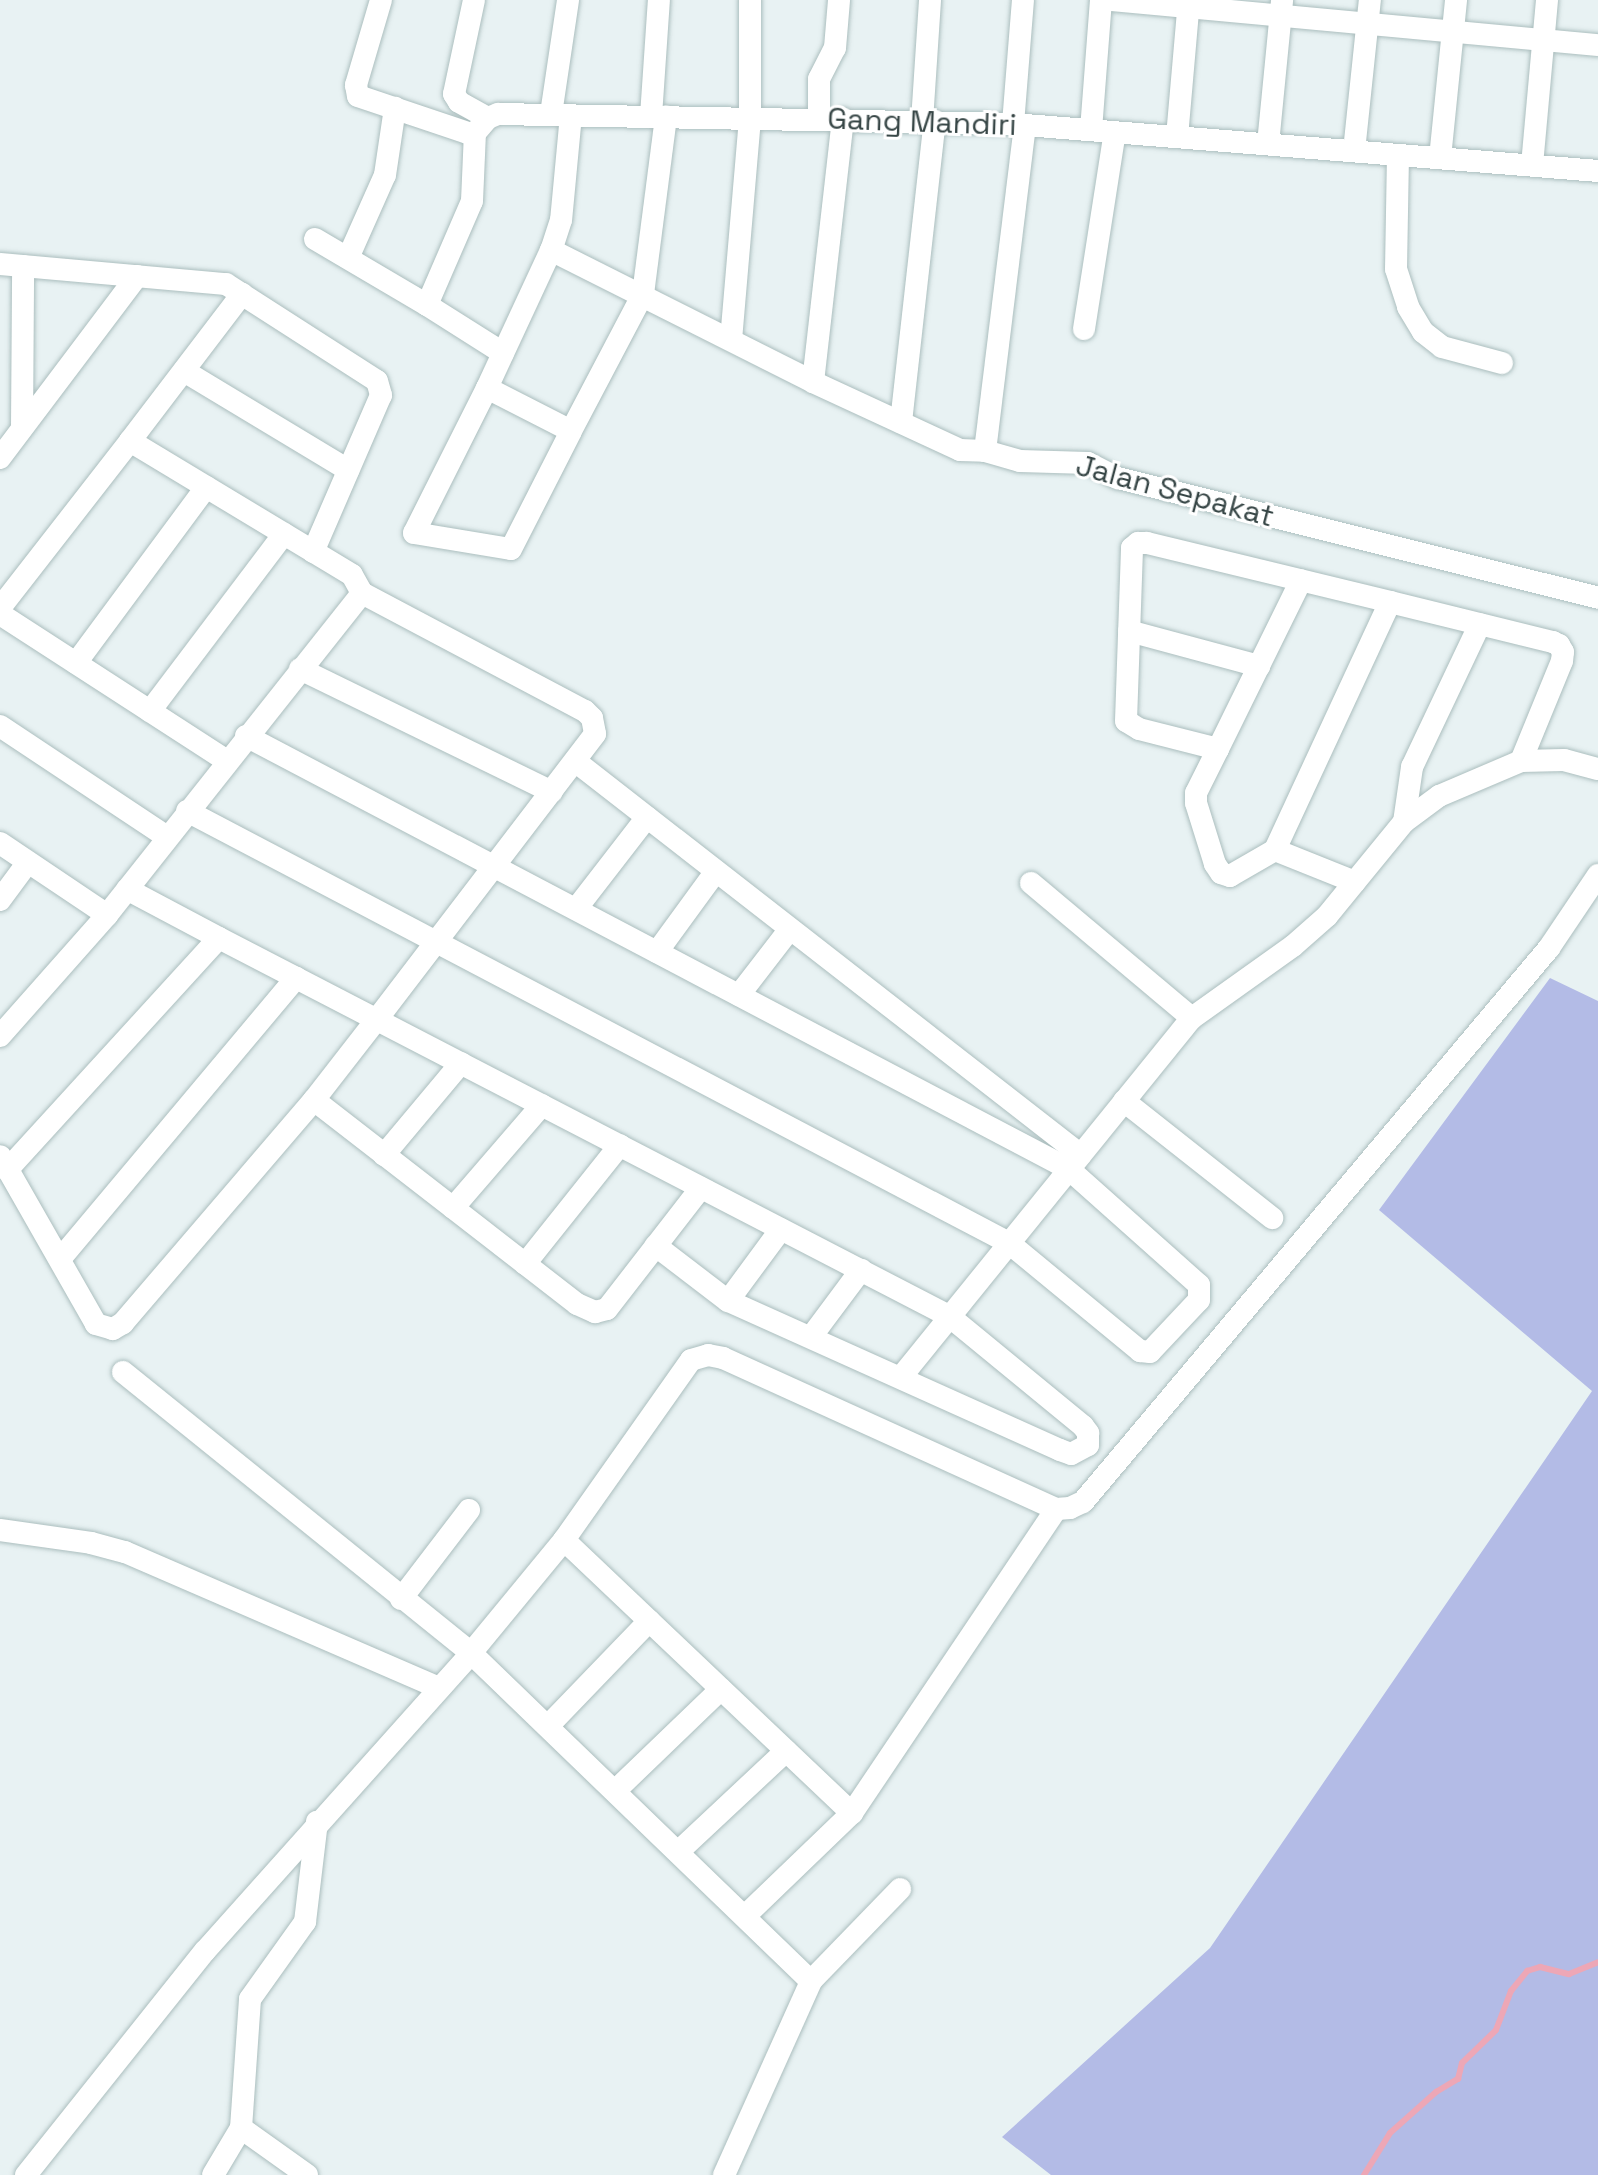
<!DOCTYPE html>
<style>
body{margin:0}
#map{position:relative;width:1598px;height:2175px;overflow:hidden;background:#e8f2f3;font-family:"Space Grotesk",sans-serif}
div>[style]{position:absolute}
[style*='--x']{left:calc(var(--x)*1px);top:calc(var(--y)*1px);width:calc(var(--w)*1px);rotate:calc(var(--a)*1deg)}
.green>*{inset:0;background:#b3bbe6}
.stream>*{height:6px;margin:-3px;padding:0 3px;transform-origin:3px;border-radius:3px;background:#eda7b6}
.roads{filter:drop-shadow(0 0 2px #abbebe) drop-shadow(0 0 2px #abbebe)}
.minor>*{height:22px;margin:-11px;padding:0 11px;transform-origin:11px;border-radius:11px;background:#fff}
span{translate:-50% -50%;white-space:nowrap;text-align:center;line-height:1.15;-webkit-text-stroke:6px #fff;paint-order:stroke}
.street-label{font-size:30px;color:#374646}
</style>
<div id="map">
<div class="green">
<i style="clip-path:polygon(1550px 978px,1598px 1001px,1598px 2175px,1051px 2175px,1002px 2137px,1210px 1948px,1592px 1391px,1379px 1210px)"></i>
</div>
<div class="stream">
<i style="--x:1364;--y:2175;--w:49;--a:-58.2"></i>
<i style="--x:1390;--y:2133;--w:62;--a:-41.7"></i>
<i style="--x:1436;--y:2092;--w:26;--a:-31"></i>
<i style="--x:1458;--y:2079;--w:16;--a:-76"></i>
<i style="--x:1462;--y:2063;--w:47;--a:-44.1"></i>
<i style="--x:1496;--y:2030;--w:42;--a:-69"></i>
<i style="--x:1511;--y:1991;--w:26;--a:-51"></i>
<i style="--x:1527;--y:1971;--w:14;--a:-17"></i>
<i style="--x:1540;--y:1967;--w:30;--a:14"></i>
<i style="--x:1569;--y:1974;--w:31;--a:-22"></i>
</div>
<div class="roads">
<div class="minor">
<i style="--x:381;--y:0;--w:89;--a:106.4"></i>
<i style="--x:356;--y:85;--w:11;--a:80"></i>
<i style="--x:358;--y:96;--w:116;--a:18.6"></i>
<i style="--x:468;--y:133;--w:7;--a:0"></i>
<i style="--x:475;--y:133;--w:20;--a:-49"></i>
<i style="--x:488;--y:118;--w:11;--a:-22"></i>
<i style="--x:498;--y:114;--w:515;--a:1.11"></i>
<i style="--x:1013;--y:124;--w:587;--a:4.59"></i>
<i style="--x:474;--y:0;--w:96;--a:102"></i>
<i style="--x:454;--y:94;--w:9;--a:58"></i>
<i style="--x:459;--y:102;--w:33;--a:29"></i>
<i style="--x:1112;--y:0;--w:488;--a:5.3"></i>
<i style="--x:551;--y:114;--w:115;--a:-81.5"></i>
<i style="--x:571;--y:115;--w:105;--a:95.4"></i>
<i style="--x:561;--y:220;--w:32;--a:108"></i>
<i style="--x:551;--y:250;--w:152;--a:114.9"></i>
<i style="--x:487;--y:388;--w:162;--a:116.7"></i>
<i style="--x:414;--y:533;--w:98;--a:9.4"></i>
<i style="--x:511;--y:549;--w:132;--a:-63"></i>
<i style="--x:651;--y:116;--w:116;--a:-86.1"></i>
<i style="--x:819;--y:119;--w:40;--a:-90"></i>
<i style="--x:819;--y:79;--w:35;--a:-63"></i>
<i style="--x:835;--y:48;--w:48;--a:-85.2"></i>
<i style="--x:922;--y:121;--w:121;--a:-86.2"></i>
<i style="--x:1013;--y:124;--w:124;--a:-85.4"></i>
<i style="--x:1091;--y:130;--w:130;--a:-85.6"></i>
<i style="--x:1177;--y:137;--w:138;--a:-85"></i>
<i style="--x:1268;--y:144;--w:144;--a:-84.4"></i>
<i style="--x:1354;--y:151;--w:152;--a:-84"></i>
<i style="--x:1398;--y:155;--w:114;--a:91"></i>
<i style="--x:1396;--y:269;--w:40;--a:72"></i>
<i style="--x:1408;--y:307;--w:29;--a:59"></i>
<i style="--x:1423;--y:332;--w:24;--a:38"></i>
<i style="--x:1442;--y:347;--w:62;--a:14.9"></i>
<i style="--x:1440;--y:158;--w:159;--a:-84.2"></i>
<i style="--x:1532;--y:165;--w:166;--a:-84.8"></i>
<i style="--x:315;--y:239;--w:130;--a:30.5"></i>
<i style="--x:427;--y:305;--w:113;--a:-66.6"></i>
<i style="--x:472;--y:201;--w:68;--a:-87.5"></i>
<i style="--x:551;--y:250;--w:293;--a:26.7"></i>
<i style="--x:813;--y:382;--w:162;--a:24.8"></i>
<i style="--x:960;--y:450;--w:25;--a:2"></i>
<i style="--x:985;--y:451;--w:36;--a:16"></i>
<i style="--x:1020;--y:461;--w:68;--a:1.7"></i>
<i style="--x:1088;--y:463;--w:34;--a:27"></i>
<i style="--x:1118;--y:478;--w:495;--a:14"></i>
<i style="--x:348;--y:258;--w:91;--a:-66"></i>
<i style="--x:385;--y:175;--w:68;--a:-81.5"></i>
<i style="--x:0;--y:264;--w:227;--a:5.1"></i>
<i style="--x:226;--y:284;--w:179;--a:32.7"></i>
<i style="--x:377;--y:381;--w:15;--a:74"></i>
<i style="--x:381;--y:395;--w:171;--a:113.4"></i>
<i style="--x:427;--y:305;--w:90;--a:32.3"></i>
<i style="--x:1084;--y:329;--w:199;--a:-81.1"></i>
<i style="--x:731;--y:340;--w:223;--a:-85.1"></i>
<i style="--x:750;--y:118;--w:118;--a:-90"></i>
<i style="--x:184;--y:371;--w:192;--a:31.1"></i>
<i style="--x:813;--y:382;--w:265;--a:-83.5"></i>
<i style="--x:487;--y:388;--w:94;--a:27.1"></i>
<i style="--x:571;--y:431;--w:155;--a:-62.3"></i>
<i style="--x:643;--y:294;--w:179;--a:-82.6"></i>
<i style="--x:901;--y:422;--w:303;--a:-83.6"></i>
<i style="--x:22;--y:428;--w:162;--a:-89.6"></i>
<i style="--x:130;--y:441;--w:185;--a:-52.7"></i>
<i style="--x:985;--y:451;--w:328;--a:-83"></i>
<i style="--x:0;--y:458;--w:228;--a:-53"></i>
<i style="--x:1390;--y:602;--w:273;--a:114.9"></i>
<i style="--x:1275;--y:850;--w:52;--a:150"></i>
<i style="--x:1230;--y:876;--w:9;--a:-162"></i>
<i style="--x:1221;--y:873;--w:11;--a:-124"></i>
<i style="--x:1215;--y:864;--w:64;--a:-107.3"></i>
<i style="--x:1196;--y:803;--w:10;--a:-90"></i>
<i style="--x:1196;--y:793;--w:49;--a:-63.4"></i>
<i style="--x:1218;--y:749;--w:81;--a:-165.8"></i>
<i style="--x:1139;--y:729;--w:15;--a:-148"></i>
<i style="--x:1126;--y:721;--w:173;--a:-88"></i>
<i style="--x:1132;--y:548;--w:8;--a:-40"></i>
<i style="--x:1138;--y:543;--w:9;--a:0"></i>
<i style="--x:1147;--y:543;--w:250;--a:13.6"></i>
<i style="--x:1390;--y:602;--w:168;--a:13.8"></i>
<i style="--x:1553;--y:642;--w:7;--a:27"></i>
<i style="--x:1559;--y:645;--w:8;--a:60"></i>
<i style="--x:1563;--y:652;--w:9;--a:96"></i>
<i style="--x:1562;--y:661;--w:108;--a:112.3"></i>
<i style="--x:0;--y:608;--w:212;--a:-52.1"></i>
<i style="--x:130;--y:441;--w:259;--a:31.1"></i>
<i style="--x:352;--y:575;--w:21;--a:61"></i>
<i style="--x:0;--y:614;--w:270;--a:32.9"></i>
<i style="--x:1129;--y:631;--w:135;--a:15.1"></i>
<i style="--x:76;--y:663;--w:219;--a:-53.5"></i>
<i style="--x:300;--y:669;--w:280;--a:26"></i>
<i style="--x:150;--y:711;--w:222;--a:-52.9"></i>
<i style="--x:0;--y:726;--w:201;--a:33.6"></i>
<i style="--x:1218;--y:749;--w:188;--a:-63.8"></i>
<i style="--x:575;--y:761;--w:641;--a:37.91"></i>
<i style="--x:187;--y:811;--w:929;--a:27.72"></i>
<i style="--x:1009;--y:1243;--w:170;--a:39.5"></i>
<i style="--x:1140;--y:1351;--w:10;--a:6"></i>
<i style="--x:1150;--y:1352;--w:71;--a:-46.7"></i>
<i style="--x:1199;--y:1300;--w:15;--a:-90"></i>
<i style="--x:1199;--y:1285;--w:174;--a:-138.3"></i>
<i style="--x:1069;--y:1169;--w:930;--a:-152.25"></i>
<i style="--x:1404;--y:822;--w:56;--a:-81.7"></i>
<i style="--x:1412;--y:767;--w:158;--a:-64.6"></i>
<i style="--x:0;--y:843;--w:129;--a:33.9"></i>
<i style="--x:1275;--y:850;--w:86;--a:21.8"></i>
<i style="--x:1031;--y:883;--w:210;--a:40"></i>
<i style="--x:0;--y:900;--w:47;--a:-53.6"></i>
<i style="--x:576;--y:909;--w:116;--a:-52.3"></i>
<i style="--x:219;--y:938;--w:822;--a:27.38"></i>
<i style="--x:949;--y:1316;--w:173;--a:39.4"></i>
<i style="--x:1083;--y:1426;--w:9;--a:54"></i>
<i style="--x:1088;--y:1433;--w:12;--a:90"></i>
<i style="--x:1088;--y:1445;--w:19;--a:152"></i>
<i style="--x:1071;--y:1454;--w:12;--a:-160"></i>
<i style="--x:1060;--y:1450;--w:364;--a:-155.8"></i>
<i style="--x:728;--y:1301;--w:91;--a:-142.6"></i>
<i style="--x:657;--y:952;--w:100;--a:-53.9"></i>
<i style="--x:739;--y:995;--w:83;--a:-52.3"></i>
<i style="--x:0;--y:1036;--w:162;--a:-48.5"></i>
<i style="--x:107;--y:915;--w:411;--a:-51.6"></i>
<i style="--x:362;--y:593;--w:252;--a:27.9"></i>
<i style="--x:585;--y:711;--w:10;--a:45"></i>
<i style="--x:592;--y:718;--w:16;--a:79"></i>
<i style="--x:595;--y:734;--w:359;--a:127.4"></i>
<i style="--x:377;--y:1019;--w:103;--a:127.9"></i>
<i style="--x:314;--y:1100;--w:294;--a:130.6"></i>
<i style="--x:123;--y:1323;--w:12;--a:149"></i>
<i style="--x:113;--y:1329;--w:18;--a:-164"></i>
<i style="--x:96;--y:1324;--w:193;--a:-119.7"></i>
<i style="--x:314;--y:1100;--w:333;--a:37.8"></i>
<i style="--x:577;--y:1304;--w:20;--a:24"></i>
<i style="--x:595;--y:1312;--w:12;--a:-14"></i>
<i style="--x:607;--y:1309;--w:153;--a:-52.2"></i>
<i style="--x:1124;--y:1101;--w:189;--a:38.3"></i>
<i style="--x:384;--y:1155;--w:120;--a:-50.1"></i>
<i style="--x:7;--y:1170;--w:314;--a:-47.6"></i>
<i style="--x:219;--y:938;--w:104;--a:-152"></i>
<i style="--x:453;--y:1208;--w:136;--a:-49.2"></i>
<i style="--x:61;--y:1258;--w:366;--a:-50"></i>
<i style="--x:525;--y:1264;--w:152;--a:-51.4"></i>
<i style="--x:728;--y:1301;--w:89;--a:-53.6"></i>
<i style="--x:811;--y:1337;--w:84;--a:-53.3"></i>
<i style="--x:123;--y:1372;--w:447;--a:38.9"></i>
<i style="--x:471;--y:1653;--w:472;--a:44"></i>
<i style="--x:901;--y:1377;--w:462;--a:-51"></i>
<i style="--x:1192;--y:1018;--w:124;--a:-35.5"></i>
<i style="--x:1293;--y:946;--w:45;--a:-41.4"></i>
<i style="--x:1327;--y:916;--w:122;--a:-50.7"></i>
<i style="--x:1404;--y:822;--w:44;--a:-36.6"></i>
<i style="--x:1439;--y:796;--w:89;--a:-23.1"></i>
<i style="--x:1521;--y:761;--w:43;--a:-1.3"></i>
<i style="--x:1564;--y:760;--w:35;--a:15"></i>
<i style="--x:0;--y:1530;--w:92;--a:8.1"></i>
<i style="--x:91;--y:1543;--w:35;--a:15"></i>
<i style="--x:125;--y:1552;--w:343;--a:23.4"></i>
<i style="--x:564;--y:1540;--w:397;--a:43.5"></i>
<i style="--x:401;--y:1599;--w:112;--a:-52.6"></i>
<i style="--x:548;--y:1726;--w:146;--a:-46.1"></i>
<i style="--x:615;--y:1791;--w:147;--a:-43.9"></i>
<i style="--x:678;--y:1852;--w:148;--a:-43.1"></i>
<i style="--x:745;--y:1916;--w:149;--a:-43.9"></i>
<i style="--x:852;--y:1813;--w:366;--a:-56.1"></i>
<i style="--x:26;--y:2175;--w:287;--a:-51.4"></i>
<i style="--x:205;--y:1951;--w:399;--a:-48.2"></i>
<i style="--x:471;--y:1653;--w:146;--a:-50.5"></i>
<i style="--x:564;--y:1540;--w:220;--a:-54.8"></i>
<i style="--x:691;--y:1360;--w:18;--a:-16"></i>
<i style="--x:708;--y:1355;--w:15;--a:11"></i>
<i style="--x:723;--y:1358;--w:366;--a:24.4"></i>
<i style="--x:1056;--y:1509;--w:14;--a:-4"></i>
<i style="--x:1070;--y:1508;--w:14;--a:-25"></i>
<i style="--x:1083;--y:1502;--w:724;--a:-49.93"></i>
<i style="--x:1549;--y:948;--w:88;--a:-56.1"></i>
<i style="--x:213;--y:2175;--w:55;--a:-59.2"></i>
<i style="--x:307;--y:2175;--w:81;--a:-144.5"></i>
<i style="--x:241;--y:2128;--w:129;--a:-86"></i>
<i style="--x:250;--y:1999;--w:95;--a:-54.5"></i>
<i style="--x:305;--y:1922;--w:101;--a:-83.2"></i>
<i style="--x:724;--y:2175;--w:213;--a:-65.8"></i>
<i style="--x:811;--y:1981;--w:128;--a:-45.9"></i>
</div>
</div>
<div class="street-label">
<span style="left:922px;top:122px;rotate:2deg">Gang Mandiri</span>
<span style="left:1175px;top:491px;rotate:15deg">Jalan Sepakat</span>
</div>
</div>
